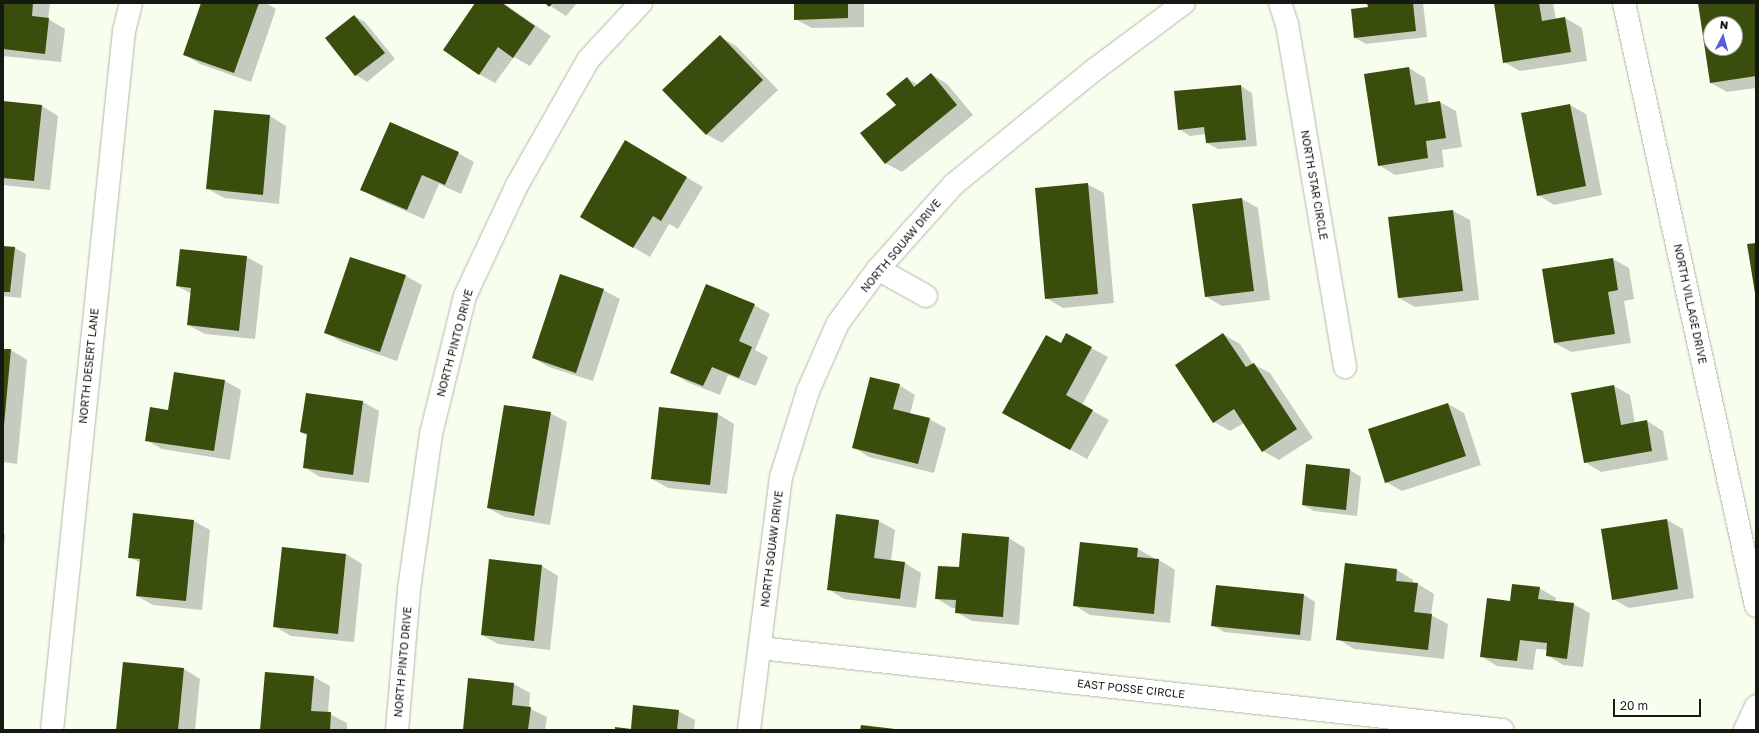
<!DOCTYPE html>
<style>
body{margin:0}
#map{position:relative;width:1759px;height:733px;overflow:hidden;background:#f7feee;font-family:"Golos Text",sans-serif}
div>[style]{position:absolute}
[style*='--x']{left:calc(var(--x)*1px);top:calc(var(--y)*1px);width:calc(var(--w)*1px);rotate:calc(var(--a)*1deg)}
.shadow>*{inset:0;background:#0003}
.building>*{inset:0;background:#394e0c}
.roads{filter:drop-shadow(0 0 1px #b2b8a9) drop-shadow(0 0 1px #b2b8a9)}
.minor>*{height:22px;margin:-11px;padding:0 11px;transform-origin:11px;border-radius:11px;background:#fff}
span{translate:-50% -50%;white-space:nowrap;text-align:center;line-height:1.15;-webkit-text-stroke:4px #fff;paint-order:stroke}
.street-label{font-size:11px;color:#161913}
.frame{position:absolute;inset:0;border:4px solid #161913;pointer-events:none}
.north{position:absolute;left:1703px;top:16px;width:40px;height:40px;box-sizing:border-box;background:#fff;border:1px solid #a2a3a1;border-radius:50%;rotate:6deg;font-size:11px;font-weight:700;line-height:16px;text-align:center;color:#161913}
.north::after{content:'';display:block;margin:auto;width:14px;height:18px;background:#585fd6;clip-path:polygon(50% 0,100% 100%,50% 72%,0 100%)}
.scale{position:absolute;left:1613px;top:699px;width:88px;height:18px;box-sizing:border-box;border:2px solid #161913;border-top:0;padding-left:5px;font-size:12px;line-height:14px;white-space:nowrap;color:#161913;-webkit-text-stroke:3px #fff;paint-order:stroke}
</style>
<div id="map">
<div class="shadow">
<i style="clip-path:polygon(3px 3px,50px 3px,48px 19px,65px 29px,61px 62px,3px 56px)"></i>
<i style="clip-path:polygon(202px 3px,266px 3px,276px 9px,251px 82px,200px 64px,184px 54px)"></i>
<i style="clip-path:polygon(476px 3px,503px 3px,551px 36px,530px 66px,514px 57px,495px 83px,479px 74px)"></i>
<i style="clip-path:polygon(546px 3px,577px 3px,566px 16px)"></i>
<i style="clip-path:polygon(795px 3px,864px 3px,864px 27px,812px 28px,795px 19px)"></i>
<i style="clip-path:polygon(1368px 3px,1423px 3px,1427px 37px,1366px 44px,1355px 38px,1369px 8px)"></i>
<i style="clip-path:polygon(1495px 3px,1553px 3px,1556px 20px,1565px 18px,1582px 28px,1587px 61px,1520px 71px,1504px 62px)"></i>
<i style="clip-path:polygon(evenodd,1699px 3px,1756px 3px,1756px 88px,1727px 92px,1711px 83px,1699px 3px,1711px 24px,1735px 24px,1735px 48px,1711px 48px,1711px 24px)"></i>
<i style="clip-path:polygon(354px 16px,365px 22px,395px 59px,367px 82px,356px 75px,326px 38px)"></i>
<i style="clip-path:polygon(720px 37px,736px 46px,778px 90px,722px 143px,706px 134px)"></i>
<i style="clip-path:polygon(1409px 68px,1425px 78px,1429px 104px,1440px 102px,1456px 111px,1462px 147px,1442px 150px,1444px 167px,1395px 175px,1379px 165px)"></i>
<i style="clip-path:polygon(931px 74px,947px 84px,973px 115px,902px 172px,885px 163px,897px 105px,907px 78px,918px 85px)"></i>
<i style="clip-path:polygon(1241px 86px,1252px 93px,1257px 146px,1218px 149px,1207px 143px,1206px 134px,1190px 136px,1179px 129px)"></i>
<i style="clip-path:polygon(3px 102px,42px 106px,58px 116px,50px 190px,3px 185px)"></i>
<i style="clip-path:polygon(1570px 105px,1586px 114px,1602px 195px,1554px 205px,1538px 195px)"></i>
<i style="clip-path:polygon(215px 111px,270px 116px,286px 126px,279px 204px,224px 198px,208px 189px)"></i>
<i style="clip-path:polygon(626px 142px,703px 187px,678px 229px,669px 224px,650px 257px,581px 217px)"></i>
<i style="clip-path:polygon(458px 153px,474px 162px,461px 194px,439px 184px,424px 219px,378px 199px,361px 189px)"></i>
<i style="clip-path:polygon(1087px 184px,1104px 193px,1114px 303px,1063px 308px,1046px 298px)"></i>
<i style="clip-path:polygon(1242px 199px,1258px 208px,1270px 300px,1222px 306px,1205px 296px)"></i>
<i style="clip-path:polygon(1453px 211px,1470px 220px,1479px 300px,1415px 307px,1399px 298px,1389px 218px)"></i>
<i style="clip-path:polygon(3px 247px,15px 248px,26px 254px,21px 298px,3px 296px)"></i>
<i style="clip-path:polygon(247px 257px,263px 266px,255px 339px,205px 334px,188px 325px,192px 294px,177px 286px)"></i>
<i style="clip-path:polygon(1613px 259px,1629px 268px,1634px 299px,1624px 301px,1631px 343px,1571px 352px,1555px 343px)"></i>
<i style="clip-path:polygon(406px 276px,422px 285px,397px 361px,342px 342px,326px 333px)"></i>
<i style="clip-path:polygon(603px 290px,620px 299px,593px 381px,549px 367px,533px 358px)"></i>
<i style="clip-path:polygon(754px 305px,770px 314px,755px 350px,768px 357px,756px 386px,728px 375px,720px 395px,687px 382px,671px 372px)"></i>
<i style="clip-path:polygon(1223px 334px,1240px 344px,1253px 364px,1270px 373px,1313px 438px,1279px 460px,1263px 451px,1244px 423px,1230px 431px,1214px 422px)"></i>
<i style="clip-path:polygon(1067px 335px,1108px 357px,1082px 405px,1109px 420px,1087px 459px,1020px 422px)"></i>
<i style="clip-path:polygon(3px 350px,11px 350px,27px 360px,17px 464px,3px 462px)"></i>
<i style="clip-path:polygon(225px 381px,241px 390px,230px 460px,162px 449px,146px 440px,169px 411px)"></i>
<i style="clip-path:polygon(899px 385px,915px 395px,910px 414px,929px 419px,946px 428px,934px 473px,869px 457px,853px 447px)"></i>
<i style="clip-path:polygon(1614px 386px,1630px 395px,1635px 423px,1647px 421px,1663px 431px,1668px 460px,1601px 472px,1585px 462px)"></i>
<i style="clip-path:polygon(363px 402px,379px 411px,369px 483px,320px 477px,304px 467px,308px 436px,301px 432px)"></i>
<i style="clip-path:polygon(1448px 404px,1464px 413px,1481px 465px,1402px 491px,1386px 482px)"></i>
<i style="clip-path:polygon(550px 413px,567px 422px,550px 525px,505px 517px,488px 508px)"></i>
<i style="clip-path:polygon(718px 414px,734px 424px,727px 494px,668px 488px,652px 479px)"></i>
<i style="clip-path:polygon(1350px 470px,1361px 477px,1357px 516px,1314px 511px,1303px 505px)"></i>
<i style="clip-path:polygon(134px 515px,194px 521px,210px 530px,202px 610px,153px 605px,137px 596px,141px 563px,129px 557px)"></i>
<i style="clip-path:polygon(1667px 520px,1683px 529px,1694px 598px,1629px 608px,1613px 599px)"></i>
<i style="clip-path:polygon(879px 521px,895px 530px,891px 561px,905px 563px,921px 573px,916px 608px,844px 599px,828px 589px)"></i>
<i style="clip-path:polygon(3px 533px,5px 535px,3px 554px)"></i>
<i style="clip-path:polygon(963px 534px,1009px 538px,1025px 548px,1019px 625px,972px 621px,956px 612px,956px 608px,952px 608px,936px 598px,960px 568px)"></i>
<i style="clip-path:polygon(283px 548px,346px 554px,362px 564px,354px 642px,291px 636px,274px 626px)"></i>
<i style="clip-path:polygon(1138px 549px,1154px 558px,1154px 560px,1159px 560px,1175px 570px,1170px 623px,1090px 615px,1074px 605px)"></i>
<i style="clip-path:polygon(490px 560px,542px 566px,558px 576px,550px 650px,498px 644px,482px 635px)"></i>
<i style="clip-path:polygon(1346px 564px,1397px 570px,1413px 580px,1413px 584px,1418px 584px,1434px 594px,1431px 615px,1448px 624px,1444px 659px,1354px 649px,1338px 639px)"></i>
<i style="clip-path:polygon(1539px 588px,1556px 598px,1555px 602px,1573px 604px,1590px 613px,1583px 667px,1563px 665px,1547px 655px,1547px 650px,1536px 649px,1533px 670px,1497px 666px,1481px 656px)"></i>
<i style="clip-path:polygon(1304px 595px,1315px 602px,1311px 641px,1224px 632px,1212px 625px)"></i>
<i style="clip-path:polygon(184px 669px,200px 679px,195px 730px,117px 730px)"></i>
<i style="clip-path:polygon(266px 673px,314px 677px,330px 686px,328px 713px,347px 723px,347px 730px,261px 730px)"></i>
<i style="clip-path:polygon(469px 679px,514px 684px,530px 693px,529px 708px,547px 717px,545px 730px,464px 730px)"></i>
<i style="clip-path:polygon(678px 711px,695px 720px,694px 730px,616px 730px,631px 730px)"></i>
</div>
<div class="building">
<i style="clip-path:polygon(3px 3px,33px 3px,32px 16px,49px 18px,45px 54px,3px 49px)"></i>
<i style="clip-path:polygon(201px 3px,259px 3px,234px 73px,183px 55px)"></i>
<i style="clip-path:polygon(475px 3px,502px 3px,535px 26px,513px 58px,498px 47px,479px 75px,443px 50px)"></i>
<i style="clip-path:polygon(545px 3px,553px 3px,549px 7px)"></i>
<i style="clip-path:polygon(794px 3px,848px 3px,848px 18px,794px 20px)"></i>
<i style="clip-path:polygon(1367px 3px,1413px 3px,1416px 31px,1354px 38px,1351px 9px,1368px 7px)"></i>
<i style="clip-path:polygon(1494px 3px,1539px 3px,1542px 21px,1565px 17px,1571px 52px,1503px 63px)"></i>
<i style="clip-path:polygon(evenodd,1698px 3px,1756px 3px,1756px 76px,1710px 83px,1698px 3px,1711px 24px,1735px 24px,1735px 48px,1711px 48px,1711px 24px)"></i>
<i style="clip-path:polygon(354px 15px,385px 53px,355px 76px,325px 38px)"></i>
<i style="clip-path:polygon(720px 35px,763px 80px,706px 135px,662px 90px)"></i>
<i style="clip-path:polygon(1409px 67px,1415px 105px,1440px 101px,1446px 138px,1426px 141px,1428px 158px,1378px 166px,1364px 74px)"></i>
<i style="clip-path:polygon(931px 73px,957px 105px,885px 164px,860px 133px,896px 105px,886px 94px,907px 77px,914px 87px)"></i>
<i style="clip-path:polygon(1241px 85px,1246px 140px,1206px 143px,1204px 127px,1178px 130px,1174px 91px)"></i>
<i style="clip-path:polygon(3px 101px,42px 105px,34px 181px,3px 178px)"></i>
<i style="clip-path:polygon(1570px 104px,1586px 186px,1537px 196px,1521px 113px)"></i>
<i style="clip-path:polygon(214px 110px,270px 115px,263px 195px,206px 189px)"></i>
<i style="clip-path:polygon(390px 122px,459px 152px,445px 185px,422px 175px,407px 210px,360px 190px)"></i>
<i style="clip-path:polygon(625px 140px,687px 177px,661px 221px,653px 216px,633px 248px,580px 217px)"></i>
<i style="clip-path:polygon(1088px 183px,1098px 294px,1045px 299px,1035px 188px)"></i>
<i style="clip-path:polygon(1242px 198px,1254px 291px,1205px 297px,1192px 204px)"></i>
<i style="clip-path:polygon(1453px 210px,1463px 291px,1398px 298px,1388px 217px)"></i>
<i style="clip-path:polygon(1756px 243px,1756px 293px,1755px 293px,1747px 244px)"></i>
<i style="clip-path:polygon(3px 246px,15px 247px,10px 292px,3px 292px)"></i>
<i style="clip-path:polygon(180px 249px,247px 256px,239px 331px,187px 325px,191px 288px,176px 286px)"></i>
<i style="clip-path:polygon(350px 257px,406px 275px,380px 352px,324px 333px)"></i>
<i style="clip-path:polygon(1613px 258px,1618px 290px,1608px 292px,1615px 334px,1554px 343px,1542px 269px)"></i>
<i style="clip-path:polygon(560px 274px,604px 289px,576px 373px,532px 358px)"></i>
<i style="clip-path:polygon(706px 284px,755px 304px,739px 341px,752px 347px,739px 378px,712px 367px,703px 386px,670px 373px)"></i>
<i style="clip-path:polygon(1066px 333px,1092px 347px,1066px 395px,1093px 410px,1070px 450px,1002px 413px,1046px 335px,1061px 343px)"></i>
<i style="clip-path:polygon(1223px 333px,1246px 367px,1254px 363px,1297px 429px,1262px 452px,1234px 409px,1213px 423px,1175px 365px)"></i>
<i style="clip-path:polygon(3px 349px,11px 349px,4px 425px,3px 425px)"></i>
<i style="clip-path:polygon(174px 372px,225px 380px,214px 451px,145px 441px,150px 407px,168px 410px)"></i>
<i style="clip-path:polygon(870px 377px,900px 384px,893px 409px,930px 418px,918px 464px,852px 448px)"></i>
<i style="clip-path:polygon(1614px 385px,1621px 425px,1647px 420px,1652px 451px,1584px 463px,1571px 393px)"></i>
<i style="clip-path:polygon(306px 393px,363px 401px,353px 475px,303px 468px,307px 434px,300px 432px)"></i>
<i style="clip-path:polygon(1448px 403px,1466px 456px,1385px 483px,1368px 429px)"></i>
<i style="clip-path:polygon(504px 405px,551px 412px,534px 516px,487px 508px)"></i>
<i style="clip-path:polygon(659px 407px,718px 413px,710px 485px,651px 479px)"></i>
<i style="clip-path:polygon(1306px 464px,1350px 469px,1346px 510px,1302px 505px)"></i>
<i style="clip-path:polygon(133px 513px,194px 520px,186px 601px,136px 596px,140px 559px,128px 558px)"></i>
<i style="clip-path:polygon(836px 514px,879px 520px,874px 558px,905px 562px,900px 599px,827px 590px)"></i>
<i style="clip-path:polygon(1667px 519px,1678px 589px,1612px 600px,1601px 529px)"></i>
<i style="clip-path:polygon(962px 533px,1009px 537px,1003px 617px,955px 613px,956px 600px,935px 599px,938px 566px,959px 567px)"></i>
<i style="clip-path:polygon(1080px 542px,1138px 548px,1137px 557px,1159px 559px,1154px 614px,1073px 606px)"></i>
<i style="clip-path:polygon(282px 547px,346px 554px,338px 634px,273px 627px)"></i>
<i style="clip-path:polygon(489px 559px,542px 565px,534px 641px,481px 635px)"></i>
<i style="clip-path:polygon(1345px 563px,1397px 569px,1396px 581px,1418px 583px,1414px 612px,1432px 614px,1428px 650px,1336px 640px)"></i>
<i style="clip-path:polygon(1512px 584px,1540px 587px,1538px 599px,1574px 603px,1567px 659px,1546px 656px,1547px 643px,1520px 640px,1517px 661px,1480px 657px,1487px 598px,1510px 601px)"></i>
<i style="clip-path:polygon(1216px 585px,1304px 594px,1300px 635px,1211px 626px)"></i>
<i style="clip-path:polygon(123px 662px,184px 668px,178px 730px,116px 730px)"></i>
<i style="clip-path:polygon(265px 672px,314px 676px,311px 711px,331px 712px,330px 730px,260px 730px)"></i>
<i style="clip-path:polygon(468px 678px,514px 683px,512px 705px,531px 707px,528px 730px,463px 730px)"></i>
<i style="clip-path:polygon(633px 705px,679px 710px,677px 730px,615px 730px,615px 727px,631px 729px)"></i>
<i style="clip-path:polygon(861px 725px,895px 729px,895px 730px,860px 730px)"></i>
</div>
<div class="roads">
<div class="minor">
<i style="--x:1280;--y:3;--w:22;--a:72"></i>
<i style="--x:1287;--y:24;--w:348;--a:80.4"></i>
<i style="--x:1624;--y:3;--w:617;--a:77.65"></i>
<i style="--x:878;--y:269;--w:55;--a:29.4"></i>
<i style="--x:760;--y:648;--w:747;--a:6.31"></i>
<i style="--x:52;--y:730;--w:703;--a:-84.12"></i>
<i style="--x:124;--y:31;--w:29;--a:-76"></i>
<i style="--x:397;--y:730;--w:142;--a:-85.1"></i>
<i style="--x:409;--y:589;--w:157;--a:-81.9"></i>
<i style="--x:431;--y:434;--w:142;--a:-76.2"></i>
<i style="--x:465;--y:296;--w:120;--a:-64.9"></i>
<i style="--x:516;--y:187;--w:146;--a:-60.4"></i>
<i style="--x:588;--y:60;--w:78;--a:-47.1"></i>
<i style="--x:749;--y:730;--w:255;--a:-82.8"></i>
<i style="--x:781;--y:477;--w:90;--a:-72.6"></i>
<i style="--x:808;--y:391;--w:74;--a:-66.2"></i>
<i style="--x:838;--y:323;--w:67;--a:-53.5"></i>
<i style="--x:878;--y:269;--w:114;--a:-48.2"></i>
<i style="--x:954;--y:184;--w:181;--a:-39.2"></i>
<i style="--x:1094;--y:70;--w:112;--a:-36.7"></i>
<i style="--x:1745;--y:730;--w:26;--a:-65"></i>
</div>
</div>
<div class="street-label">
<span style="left:1314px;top:185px;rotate:80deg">NORTH STAR CIRCLE</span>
<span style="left:901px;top:246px;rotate:-50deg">NORTH SQUAW DRIVE</span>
<span style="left:1690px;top:304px;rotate:78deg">NORTH VILLAGE DRIVE</span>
<span style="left:455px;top:343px;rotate:-75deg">NORTH PINTO DRIVE</span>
<span style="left:89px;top:366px;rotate:-84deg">NORTH DESERT LANE</span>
<span style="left:772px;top:549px;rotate:-83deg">NORTH SQUAW DRIVE</span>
<span style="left:403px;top:662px;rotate:-85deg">NORTH PINTO DRIVE</span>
<span style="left:1131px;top:689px;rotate:6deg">EAST POSSE CIRCLE</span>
</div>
<div class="frame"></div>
<div class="north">N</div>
<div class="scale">20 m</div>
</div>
